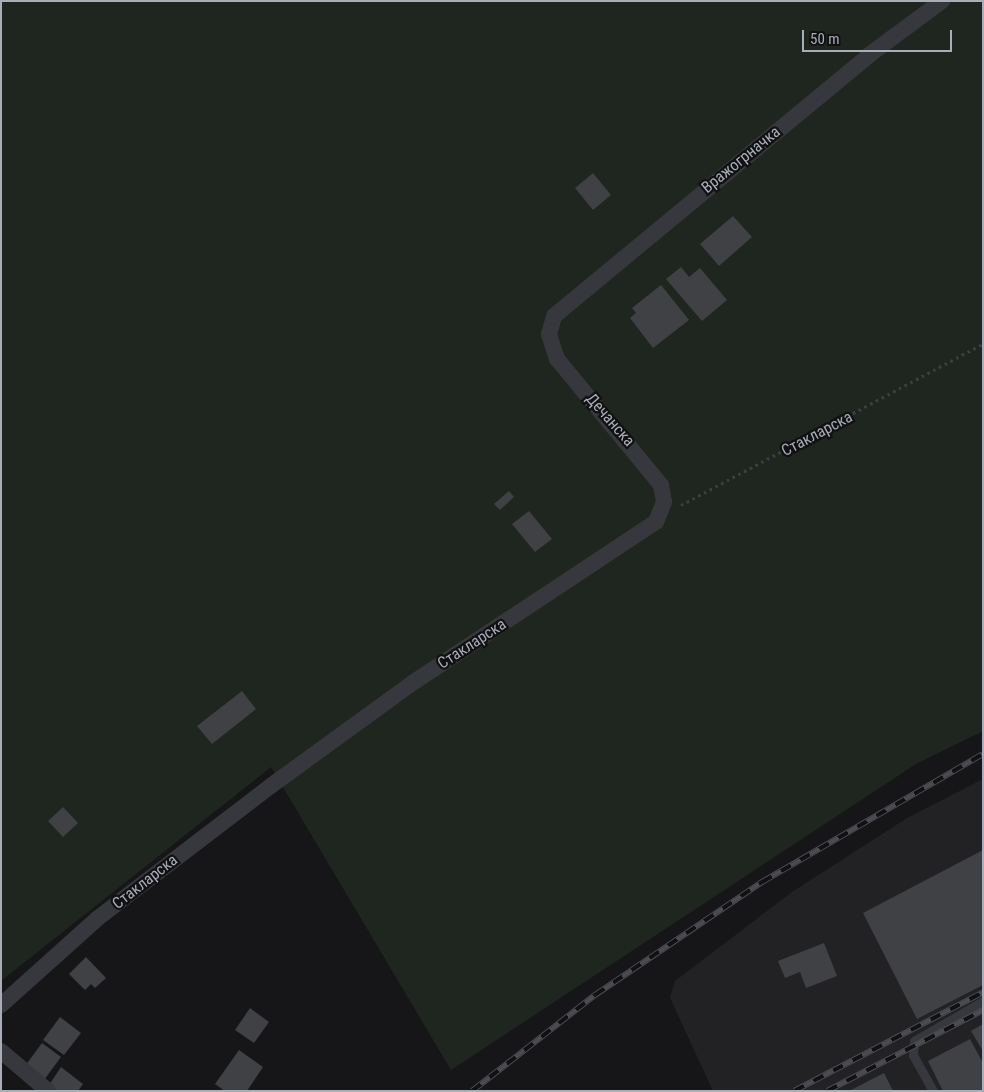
<!DOCTYPE html>
<meta charset="utf-8">
<style>
body{margin:0}
#map{position:relative;width:984px;height:1092px;overflow:hidden;background:#161618;font-family:"Roboto Condensed",sans-serif}
div>[style]{position:absolute}
[style*='--x']{left:calc(var(--x)*1px);top:calc(var(--y)*1px);width:calc(var(--w)*1px);rotate:calc(var(--a)*1deg)}
.built>*{inset:0;background:#222225}
.green>*{inset:0;background:#1e261f}
.building>*{inset:0;background:#404145}
.path>*{height:3px;margin-top:-1.5px;transform-origin:0;background:repeating-linear-gradient(90deg,#3d3f44 0 2.5px,transparent 0 6.5px)}
.service>*{height:9px;margin:-4.5px;padding:0 4.5px;transform-origin:4.5px;border-radius:4.5px;background:#37383d}
.minor>*{height:16px;margin:-8px;padding:0 8px;transform-origin:8px;border-radius:8px;background:#37383d}
.rail>*{height:5.5px;margin-top:-2.75px;transform-origin:0;background:repeating-linear-gradient(90deg,#111113 0 11px,#4a4c52 0 22px);box-sizing:border-box;border-block:1px solid #4a4c52}
span{translate:-50% -50%;white-space:nowrap;text-align:center;line-height:1.15;-webkit-text-stroke:4.5px #111113;paint-order:stroke}
.street-label{font-size:16px;color:#a8adb8}
.frame{position:absolute;inset:0;border:2px solid #a8adb8;pointer-events:none}
.scale{position:absolute;left:802px;top:30px;width:150px;height:22px;box-sizing:border-box;border:2px solid #a8adb8;border-top:0;padding-left:6px;font-size:15px;line-height:18px;white-space:nowrap;color:#a8adb8;-webkit-text-stroke:4px #111113;paint-order:stroke}
</style>
<div id="map">
<div class="built">
<i style="clip-path:polygon(983px 779px,983px 1091px,713px 1091px,670px 998px,675px 981px,792px 892px,907px 818px)"></i>
</div>
<div class="green">
<i style="clip-path:polygon(1px 1px,983px 1px,983px 731px,916px 764px,451px 1070px,271px 767px,1px 981px)"></i>
</div>
<div class="building">
<i style="clip-path:polygon(593px 173px,611px 195px,593px 210px,575px 188px)"></i>
<i style="clip-path:polygon(733px 216px,752px 237px,719px 266px,700px 244px)"></i>
<i style="clip-path:polygon(681px 267px,689px 277px,700px 268px,727px 300px,702px 321px,666px 279px)"></i>
<i style="clip-path:polygon(661px 285px,689px 320px,653px 348px,630px 318px,636px 313px,632px 308px)"></i>
<i style="clip-path:polygon(509px 491px,514px 497px,500px 510px,494px 504px)"></i>
<i style="clip-path:polygon(529px 511px,552px 539px,535px 552px,512px 524px)"></i>
<i style="clip-path:polygon(242px 691px,256px 709px,212px 744px,197px 726px)"></i>
<i style="clip-path:polygon(63px 807px,78px 823px,63px 837px,48px 821px)"></i>
<i style="clip-path:polygon(983px 850px,983px 985px,917px 1019px,863px 913px)"></i>
<i style="clip-path:polygon(824px 943px,837px 976px,806px 988px,800px 972px,785px 978px,778px 961px)"></i>
<i style="clip-path:polygon(86px 957px,106px 978px,95px 988px,91px 984px,85px 990px,69px 974px)"></i>
<i style="clip-path:polygon(250px 1008px,269px 1022px,254px 1043px,235px 1030px)"></i>
<i style="clip-path:polygon(60px 1017px,81px 1033px,64px 1055px,43px 1040px)"></i>
<i style="clip-path:polygon(983px 1024px,983px 1051px,971px 1031px)"></i>
<i style="clip-path:polygon(970px 1039px,983px 1063px,983px 1091px,943px 1091px,928px 1061px)"></i>
<i style="clip-path:polygon(42px 1043px,61px 1057px,44px 1080px,25px 1066px)"></i>
<i style="clip-path:polygon(239px 1050px,263px 1067px,247px 1091px,225px 1091px,215px 1084px)"></i>
<i style="clip-path:polygon(61px 1067px,83px 1084px,78px 1091px,57px 1091px,49px 1085px)"></i>
<i style="clip-path:polygon(884px 1073px,893px 1091px,849px 1091px)"></i>
</div>
<div class="path">
<i style="--x:681;--y:505;--w:342;--a:-28.1"></i>
</div>
<div class="service">
<i style="--x:933;--y:1091;--w:41;--a:-119.1"></i>
<i style="--x:913;--y:1055;--w:14;--a:-86"></i>
<i style="--x:914;--y:1041;--w:80;--a:-30.1"></i>
</div>
<div class="minor">
<i style="--x:1;--y:1005;--w:130;--a:-41.9"></i>
<i style="--x:98;--y:918;--w:219;--a:-37.4"></i>
<i style="--x:272;--y:785;--w:175;--a:-36"></i>
<i style="--x:414;--y:682;--w:290;--a:-33.5"></i>
<i style="--x:656;--y:522;--w:22;--a:-68"></i>
<i style="--x:664;--y:502;--w:17;--a:-100"></i>
<i style="--x:661;--y:485;--w:163;--a:-129.5"></i>
<i style="--x:557;--y:359;--w:26;--a:-108"></i>
<i style="--x:549;--y:334;--w:19;--a:-74"></i>
<i style="--x:554;--y:316;--w:409;--a:-39.6"></i>
<i style="--x:869;--y:55;--w:91;--a:-36.5"></i>
<i style="--x:1;--y:1051;--w:62;--a:40.4"></i>
</div>
<div class="rail">
<i style="--x:472;--y:1091;--w:156;--a:-38"></i>
<i style="--x:595;--y:995;--w:202;--a:-34.1"></i>
<i style="--x:762;--y:882;--w:255;--a:-30.1"></i>
<i style="--x:794;--y:1091;--w:213;--a:-27.6"></i>
<i style="--x:827;--y:1091;--w:176;--a:-27.4"></i>
</div>
<div class="street-label">
<span style="left:741px;top:160px;rotate:-39deg">Вражогрначка</span>
<span style="left:610px;top:420px;rotate:49deg">Дечанска</span>
<span style="left:817px;top:434px;rotate:-28deg">Стакларска</span>
<span style="left:472px;top:644px;rotate:-33deg">Стакларска</span>
<span style="left:145px;top:882px;rotate:-38deg">Стакларска</span>
</div>
<div class="frame"></div>
<div class="scale">50 m</div>
</div>
